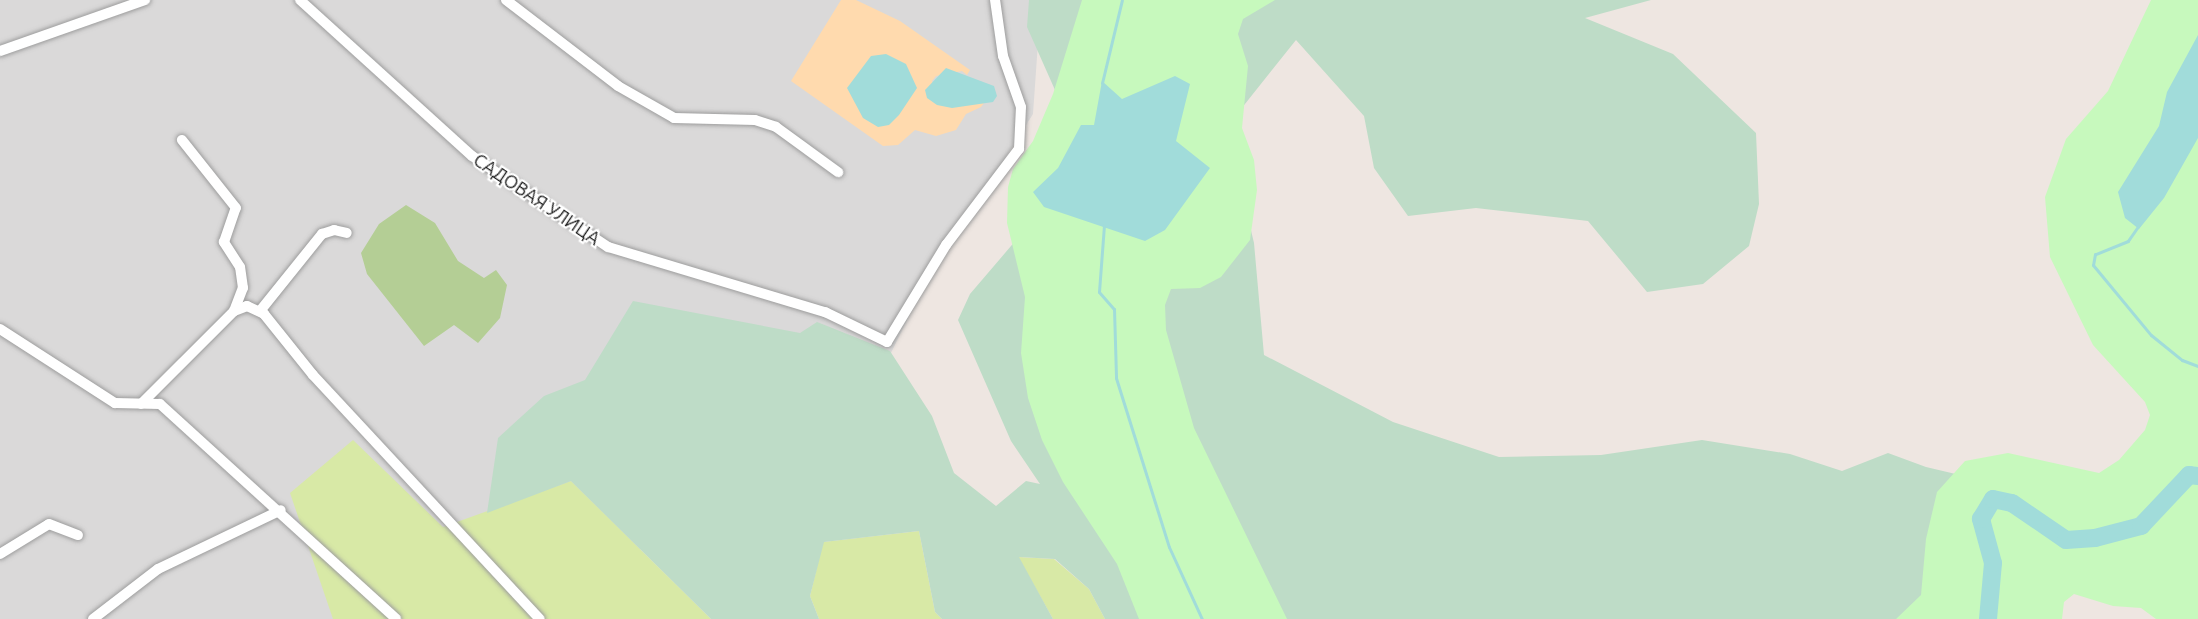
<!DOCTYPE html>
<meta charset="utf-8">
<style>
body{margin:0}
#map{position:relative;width:2198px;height:619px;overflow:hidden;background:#eee6e1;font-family:Ubuntu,sans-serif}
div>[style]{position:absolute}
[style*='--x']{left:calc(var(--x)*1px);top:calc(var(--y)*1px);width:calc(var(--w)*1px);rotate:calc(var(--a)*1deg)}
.residential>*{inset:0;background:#dad9d9}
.grass>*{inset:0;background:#d8e9a6}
.forest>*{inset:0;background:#b4ce95}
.wetland>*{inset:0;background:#bedcc7}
.sand>*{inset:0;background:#ffdaae}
.park>*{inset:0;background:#c7f9bd}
.water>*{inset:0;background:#a1dcda}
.stream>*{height:3px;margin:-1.5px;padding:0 1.5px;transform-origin:1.5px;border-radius:1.5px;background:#a1dcda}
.river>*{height:18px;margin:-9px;padding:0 9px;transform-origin:9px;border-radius:9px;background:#a1dcda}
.roads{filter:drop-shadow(0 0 2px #9d9d9d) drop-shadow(0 0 2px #9d9d9d)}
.street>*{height:10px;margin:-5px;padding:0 5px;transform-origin:5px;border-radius:5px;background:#fff}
span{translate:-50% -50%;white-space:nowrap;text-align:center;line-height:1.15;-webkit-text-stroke:4.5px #fff;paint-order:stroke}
.street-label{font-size:18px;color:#1c1c1c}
</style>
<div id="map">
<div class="residential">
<i style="clip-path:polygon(0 0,1041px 0,1033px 114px,920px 294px,887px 361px,548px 619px,0 619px)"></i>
</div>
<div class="grass">
<i style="clip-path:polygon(353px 440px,443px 527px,571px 481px,711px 619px,333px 619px,290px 493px)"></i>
<i style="clip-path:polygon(919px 531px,935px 612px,942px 619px,819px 619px,810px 596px,823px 542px)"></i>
<i style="clip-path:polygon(1018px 557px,1054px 559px,1089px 589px,1105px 619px,1053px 619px)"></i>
</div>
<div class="forest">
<i style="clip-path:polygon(406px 205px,435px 223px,458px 261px,484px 278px,496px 270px,507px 285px,500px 318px,478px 343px,454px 325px,424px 346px,367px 274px,361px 253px,379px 224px)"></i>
</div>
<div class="wetland">
<i style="clip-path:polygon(1029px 0,1651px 0,1585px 18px,1673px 54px,1756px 133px,1759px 204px,1749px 246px,1703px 284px,1647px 292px,1588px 221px,1476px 208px,1408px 216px,1374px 168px,1364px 116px,1296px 40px,1241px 109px,1244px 201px,1254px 243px,1264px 355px,1393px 422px,1499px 457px,1601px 455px,1702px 440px,1790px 454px,1842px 471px,1888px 453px,1926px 467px,1981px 480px,2021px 619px,1105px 619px,1089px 589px,1055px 559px,1019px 557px,1053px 619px,942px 619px,935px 612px,919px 531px,824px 542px,810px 596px,819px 619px,711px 619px,571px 481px,487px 513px,498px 438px,544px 396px,585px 380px,633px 301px,800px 333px,817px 322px,890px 351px,932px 416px,954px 473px,996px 506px,1026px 481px,1040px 484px,1011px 441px,958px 320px,970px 294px,1023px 232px,1059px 99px,1027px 27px)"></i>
</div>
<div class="sand">
<i style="clip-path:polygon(841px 0,856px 0,900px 21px,970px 70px,967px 75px,962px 71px,936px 76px,932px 81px,942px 106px,984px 103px,981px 107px,966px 114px,956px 130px,936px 136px,915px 130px,898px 145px,883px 146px,791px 81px)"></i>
</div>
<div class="park">
<i style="clip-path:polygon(1082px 0,1275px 0,1243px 19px,1238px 34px,1248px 66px,1242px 128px,1254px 160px,1257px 190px,1250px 240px,1221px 277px,1200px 288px,1171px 289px,1165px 305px,1166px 330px,1194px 428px,1287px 619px,1139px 619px,1117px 564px,1063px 482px,1042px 440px,1028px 398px,1021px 353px,1025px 297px,1007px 223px,1008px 187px,1013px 169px,1033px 141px,1053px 94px)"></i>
<i style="clip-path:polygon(2151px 0,2198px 0,2198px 619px,2156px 619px,2141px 608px,2113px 606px,2074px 594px,2064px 602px,2062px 619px,1896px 619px,1921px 595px,1926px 539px,1937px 492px,1965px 461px,2008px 453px,2099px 473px,2119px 460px,2145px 430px,2150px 415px,2145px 402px,2093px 345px,2050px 257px,2045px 197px,2066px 139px,2108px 91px)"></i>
</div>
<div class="water">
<i style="clip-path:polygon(2198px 35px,2198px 138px,2164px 198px,2139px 229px,2125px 218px,2118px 192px,2159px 126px,2167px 92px)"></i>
<i style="clip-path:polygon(886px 54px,906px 64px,917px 88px,899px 115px,889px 125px,878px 127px,863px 118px,847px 88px,871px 56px)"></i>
<i style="clip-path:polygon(946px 68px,994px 86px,997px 96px,993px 102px,952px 108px,937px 105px,927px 98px,925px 90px)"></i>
<i style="clip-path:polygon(1175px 76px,1190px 84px,1176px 141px,1210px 168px,1165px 230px,1145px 241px,1044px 207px,1033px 192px,1058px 168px,1081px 125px,1094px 125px,1102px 81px,1122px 99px)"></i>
</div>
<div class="stream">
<i style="--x:1102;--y:83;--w:85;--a:-76.5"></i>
<i style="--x:1104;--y:225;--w:67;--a:94.3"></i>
<i style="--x:1099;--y:292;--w:23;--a:49"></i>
<i style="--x:1114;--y:309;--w:69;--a:88.3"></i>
<i style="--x:1116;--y:378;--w:177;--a:72.6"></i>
<i style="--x:1169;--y:547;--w:79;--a:65.4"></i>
<i style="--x:2139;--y:225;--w:19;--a:125"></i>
<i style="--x:2128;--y:241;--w:35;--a:158"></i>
<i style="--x:2095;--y:254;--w:11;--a:100"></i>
<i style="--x:2093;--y:265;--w:91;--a:50.4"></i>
<i style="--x:2151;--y:335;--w:40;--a:39"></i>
<i style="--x:2182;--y:360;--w:17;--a:21"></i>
</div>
<div class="river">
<i style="--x:1988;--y:619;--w:56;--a:-84.9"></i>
<i style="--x:1993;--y:563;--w:46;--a:-105.3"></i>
<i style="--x:1981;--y:519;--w:23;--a:-59"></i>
<i style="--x:1993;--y:499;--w:19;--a:12"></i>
<i style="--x:2012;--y:503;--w:65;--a:34.4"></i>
<i style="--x:2066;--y:540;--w:29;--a:-4"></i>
<i style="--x:2095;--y:538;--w:48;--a:-14.6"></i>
<i style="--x:2141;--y:526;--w:70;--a:-46.7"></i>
<i style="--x:2189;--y:475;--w:9;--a:6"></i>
</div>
<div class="roads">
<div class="street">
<i style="--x:300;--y:0;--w:232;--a:42.2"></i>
<i style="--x:472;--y:156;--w:164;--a:33.8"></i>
<i style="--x:608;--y:247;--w:227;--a:16.7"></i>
<i style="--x:825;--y:312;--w:69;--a:25.8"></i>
<i style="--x:887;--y:342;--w:114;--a:-58.7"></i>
<i style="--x:946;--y:245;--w:121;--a:-52.8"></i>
<i style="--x:1019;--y:149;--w:42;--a:-87.3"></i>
<i style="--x:1021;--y:107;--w:54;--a:-109.4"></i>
<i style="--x:1003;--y:56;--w:57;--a:-98.1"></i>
<i style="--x:506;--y:0;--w:141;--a:37.5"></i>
<i style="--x:618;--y:86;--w:64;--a:29.7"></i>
<i style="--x:674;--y:118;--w:81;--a:1.4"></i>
<i style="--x:755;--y:120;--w:22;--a:18"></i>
<i style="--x:776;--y:127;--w:77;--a:36"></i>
<i style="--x:0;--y:51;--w:154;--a:-19.4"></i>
<i style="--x:234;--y:311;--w:14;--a:-21"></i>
<i style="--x:247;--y:306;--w:19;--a:25"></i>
<i style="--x:264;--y:314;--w:78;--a:51.2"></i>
<i style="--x:313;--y:375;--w:333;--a:47.1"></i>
<i style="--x:260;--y:311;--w:99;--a:-51.2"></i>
<i style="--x:322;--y:234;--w:13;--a:-18"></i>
<i style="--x:334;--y:230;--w:13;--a:13"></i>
<i style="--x:0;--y:329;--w:137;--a:32.8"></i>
<i style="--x:115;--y:403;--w:45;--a:1.3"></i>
<i style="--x:160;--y:404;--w:319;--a:42.3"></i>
<i style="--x:141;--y:404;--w:132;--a:-45"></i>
<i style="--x:234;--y:311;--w:25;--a:-69"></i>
<i style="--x:243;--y:288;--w:21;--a:-98"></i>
<i style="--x:240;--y:267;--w:30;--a:-123"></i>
<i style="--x:224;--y:242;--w:36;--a:-71"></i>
<i style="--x:236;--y:208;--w:87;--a:-128.5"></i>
<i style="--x:0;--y:554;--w:57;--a:-31.5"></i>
<i style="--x:49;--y:524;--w:31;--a:21"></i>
<i style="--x:93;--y:619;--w:82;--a:-37.6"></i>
<i style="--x:158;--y:569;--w:136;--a:-25.6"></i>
</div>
</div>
<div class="street-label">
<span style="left:537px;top:199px;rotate:34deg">САДОВАЯ УЛИЦА</span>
</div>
</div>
